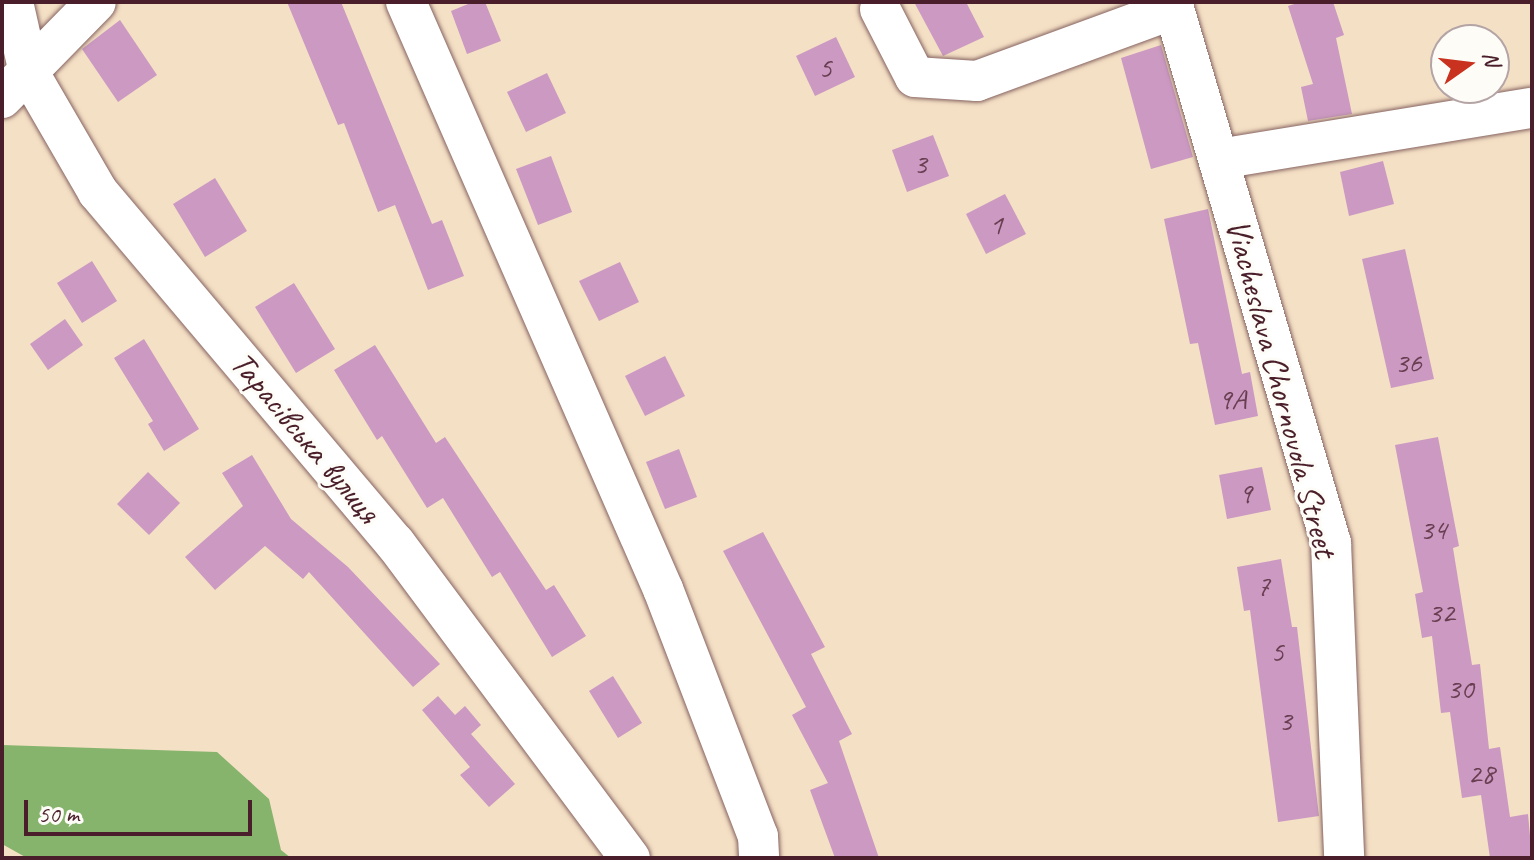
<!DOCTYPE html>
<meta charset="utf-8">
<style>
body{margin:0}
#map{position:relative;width:1534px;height:860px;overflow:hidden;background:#f4e0c5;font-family:Caveat,sans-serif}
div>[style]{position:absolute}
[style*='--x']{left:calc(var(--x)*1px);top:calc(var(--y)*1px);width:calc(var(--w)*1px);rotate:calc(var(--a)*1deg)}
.forest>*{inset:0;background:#86b46d}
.building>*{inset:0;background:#cb99c2}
.roads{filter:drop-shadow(0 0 2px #866361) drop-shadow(0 0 2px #866361)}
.minor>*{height:40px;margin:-20px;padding:0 20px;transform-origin:20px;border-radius:20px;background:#fff}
span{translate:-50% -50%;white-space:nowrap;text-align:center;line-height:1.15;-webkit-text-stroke:6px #fdfcf7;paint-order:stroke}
.number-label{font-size:30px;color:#6a3e51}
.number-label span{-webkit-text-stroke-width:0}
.street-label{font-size:34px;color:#4a1f2b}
.frame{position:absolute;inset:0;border:4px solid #4a1f2b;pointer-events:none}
.north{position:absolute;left:1430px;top:24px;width:80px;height:80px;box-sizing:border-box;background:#fdfcf7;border:2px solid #b5a4a5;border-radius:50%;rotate:76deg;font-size:22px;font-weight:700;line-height:32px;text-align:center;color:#4a1f2b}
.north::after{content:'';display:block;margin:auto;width:28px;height:36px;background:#c8321e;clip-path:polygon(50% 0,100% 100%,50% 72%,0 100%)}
.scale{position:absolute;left:24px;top:800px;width:228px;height:36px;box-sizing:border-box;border:4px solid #4a1f2b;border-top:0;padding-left:10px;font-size:24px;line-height:28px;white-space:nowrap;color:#4a1f2b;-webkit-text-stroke:6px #fdfcf7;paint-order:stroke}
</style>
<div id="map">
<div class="forest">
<i style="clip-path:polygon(2px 745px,217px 752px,269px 799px,281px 850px,291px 858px,27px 858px,2px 844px)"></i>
</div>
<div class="building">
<i style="clip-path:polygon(287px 2px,341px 2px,432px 224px,442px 220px,464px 276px,428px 290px,395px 205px,378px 212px,344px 123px,338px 125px)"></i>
<i style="clip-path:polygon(473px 2px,485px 2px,501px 41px,467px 54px,451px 11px)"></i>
<i style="clip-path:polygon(914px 2px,966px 2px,984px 37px,943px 56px)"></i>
<i style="clip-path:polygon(1301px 2px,1333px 2px,1344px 35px,1336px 38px,1352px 114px,1308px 121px,1301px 87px,1313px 84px,1288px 6px)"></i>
<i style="clip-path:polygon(120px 20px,157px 75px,118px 102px,82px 49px)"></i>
<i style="clip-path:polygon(836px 37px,855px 77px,815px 96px,796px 56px)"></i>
<i style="clip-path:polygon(1161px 45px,1193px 157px,1151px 169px,1121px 58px)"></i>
<i style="clip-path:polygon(547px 73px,566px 113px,526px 132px,507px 92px)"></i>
<i style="clip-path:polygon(933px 135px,949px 176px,907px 192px,892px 150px)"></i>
<i style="clip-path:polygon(551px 156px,572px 212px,538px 225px,516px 169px)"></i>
<i style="clip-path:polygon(1383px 161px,1394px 204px,1349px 216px,1340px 172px)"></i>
<i style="clip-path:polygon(215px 178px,247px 231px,205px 257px,173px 204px)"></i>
<i style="clip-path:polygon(1005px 194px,1026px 234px,986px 254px,966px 214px)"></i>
<i style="clip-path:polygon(1208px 209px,1242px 374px,1250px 372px,1258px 416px,1215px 425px,1198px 343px,1190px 344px,1164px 219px)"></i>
<i style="clip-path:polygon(1405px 249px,1434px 379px,1391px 388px,1362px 259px)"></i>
<i style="clip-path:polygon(92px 261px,117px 301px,82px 323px,57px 283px)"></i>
<i style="clip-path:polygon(620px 262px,639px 302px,599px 321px,579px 281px)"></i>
<i style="clip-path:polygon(294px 283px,335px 349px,296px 373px,255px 307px)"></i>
<i style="clip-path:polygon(65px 319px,83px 345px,48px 370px,30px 344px)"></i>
<i style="clip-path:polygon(144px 339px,199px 429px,164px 451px,148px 424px,153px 421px,114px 358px)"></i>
<i style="clip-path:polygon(375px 345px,436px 443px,445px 437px,546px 590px,554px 585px,586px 636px,552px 657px,500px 572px,492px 577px,443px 498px,427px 508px,382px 436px,377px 440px,334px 370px)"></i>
<i style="clip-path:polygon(665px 356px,685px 396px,645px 416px,625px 376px)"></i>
<i style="clip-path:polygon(1438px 437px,1459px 546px,1453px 548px,1472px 665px,1480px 664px,1489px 749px,1500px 747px,1510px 817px,1528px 814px,1532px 858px,1490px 858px,1481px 795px,1462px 798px,1450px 712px,1441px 713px,1432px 636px,1422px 638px,1415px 594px,1423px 592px,1395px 445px)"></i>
<i style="clip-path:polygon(679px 449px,697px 497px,665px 509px,646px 462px)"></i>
<i style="clip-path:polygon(252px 455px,291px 519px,348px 567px,440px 664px,413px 687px,309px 572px,303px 579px,265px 546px,215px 590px,185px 557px,243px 506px,222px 473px)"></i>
<i style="clip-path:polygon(1262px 467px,1271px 510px,1227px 519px,1219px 475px)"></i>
<i style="clip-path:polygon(148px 472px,180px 503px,149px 535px,117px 504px)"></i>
<i style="clip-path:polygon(763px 532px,825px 647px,811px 654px,852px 734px,839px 741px,879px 858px,835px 858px,810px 790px,828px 783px,792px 715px,806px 707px,723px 551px)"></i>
<i style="clip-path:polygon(1281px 559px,1292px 627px,1297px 627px,1319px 816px,1278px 822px,1250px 610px,1244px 611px,1237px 567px)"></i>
<i style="clip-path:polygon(613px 676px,642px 723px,618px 738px,589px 691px)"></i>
<i style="clip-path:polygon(438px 696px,455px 715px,465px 706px,481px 725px,471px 734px,515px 784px,489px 807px,460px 775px,470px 767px,422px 710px)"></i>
</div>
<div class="roads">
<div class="minor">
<i style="--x:13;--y:2;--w:73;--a:77.3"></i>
<i style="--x:29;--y:73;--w:138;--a:59.9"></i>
<i style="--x:98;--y:192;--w:460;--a:49.8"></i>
<i style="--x:395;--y:543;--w:393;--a:53.3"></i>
<i style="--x:406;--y:2;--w:641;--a:66.36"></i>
<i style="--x:663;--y:589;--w:265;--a:69"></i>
<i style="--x:758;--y:836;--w:22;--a:87"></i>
<i style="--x:1172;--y:2;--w:564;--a:73.62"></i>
<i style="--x:1331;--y:543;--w:315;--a:87.6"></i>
<i style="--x:880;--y:9;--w:76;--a:62.8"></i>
<i style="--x:915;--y:77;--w:62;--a:3.7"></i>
<i style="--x:977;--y:81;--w:210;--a:-20.1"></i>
<i style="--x:2;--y:98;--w:134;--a:-45.6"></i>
<i style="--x:1219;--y:159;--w:317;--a:-9.3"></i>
</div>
</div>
<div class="number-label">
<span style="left:825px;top:67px">5</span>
<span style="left:920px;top:163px">3</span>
<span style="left:996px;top:224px">1</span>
<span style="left:1408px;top:362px">36</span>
<span style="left:1232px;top:399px">9А</span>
<span style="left:1245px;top:493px">9</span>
<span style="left:1433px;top:529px">34</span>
<span style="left:1263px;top:585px">7</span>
<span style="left:1441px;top:612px">32</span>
<span style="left:1277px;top:651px">5</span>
<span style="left:1460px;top:688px">30</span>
<span style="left:1285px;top:720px">3</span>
<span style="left:1481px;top:773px">28</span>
</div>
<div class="street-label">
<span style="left:1282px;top:388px;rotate:75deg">Viacheslava Chornovola Street</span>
<span style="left:306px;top:437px;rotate:50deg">Тарасівська вулиця</span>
</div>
<div class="frame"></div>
<div class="north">N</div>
<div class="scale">50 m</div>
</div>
